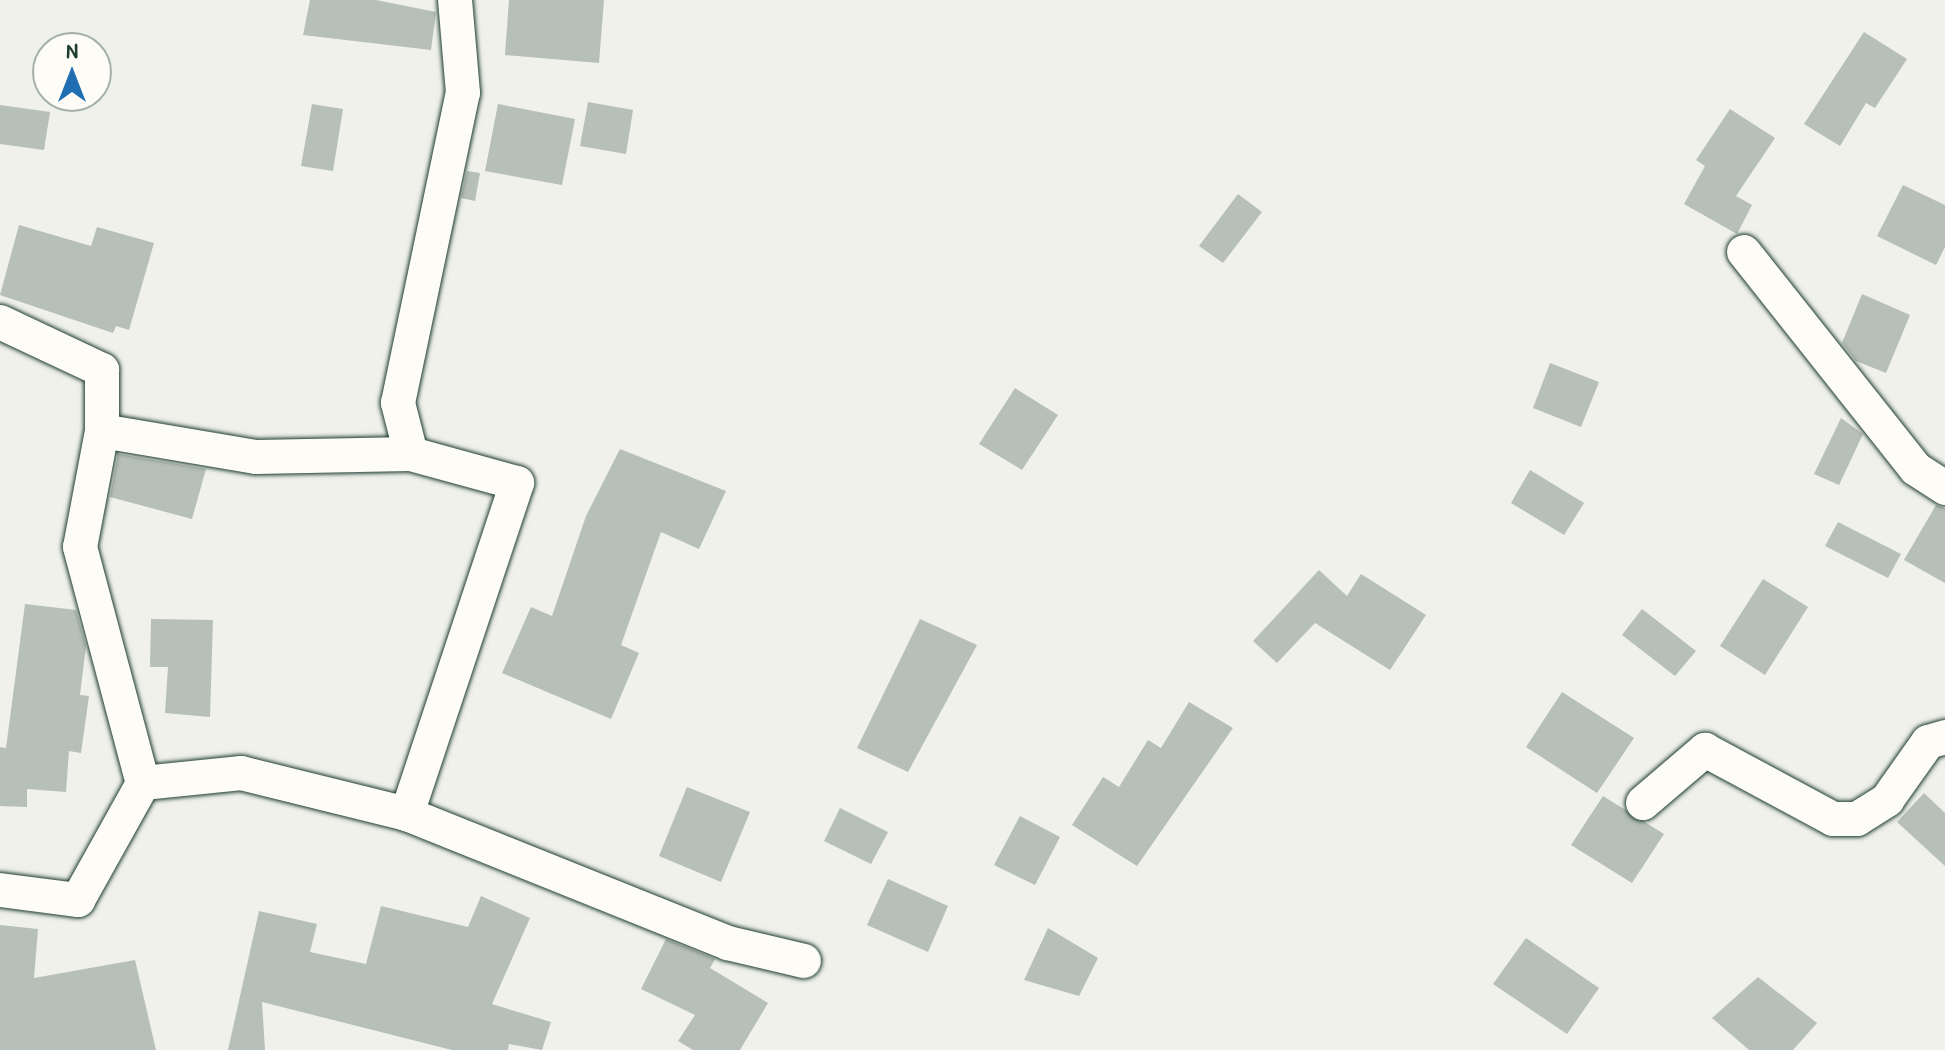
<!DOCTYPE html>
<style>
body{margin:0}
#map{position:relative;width:1945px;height:1050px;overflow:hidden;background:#f0f1eb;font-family:"Patrick Hand",sans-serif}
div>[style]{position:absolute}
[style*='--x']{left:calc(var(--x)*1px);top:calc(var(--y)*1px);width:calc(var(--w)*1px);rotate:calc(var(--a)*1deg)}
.building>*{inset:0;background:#b6bfb8}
.roads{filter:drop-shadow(0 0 2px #1f3d34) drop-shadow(0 0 2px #1f3d34)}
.minor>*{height:34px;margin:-17px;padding:0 17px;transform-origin:17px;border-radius:17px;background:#fdfcf7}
span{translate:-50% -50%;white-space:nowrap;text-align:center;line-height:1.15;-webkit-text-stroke:6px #fdfcf7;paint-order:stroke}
.north{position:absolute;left:32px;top:32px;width:80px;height:80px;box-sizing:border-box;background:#fdfcf7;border:2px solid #a4b0a9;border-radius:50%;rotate:0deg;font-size:22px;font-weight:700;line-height:32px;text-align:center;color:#1f3d34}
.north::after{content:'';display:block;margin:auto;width:28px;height:36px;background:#1f6fb2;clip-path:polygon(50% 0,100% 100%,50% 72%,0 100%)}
</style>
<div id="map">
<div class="building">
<i style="clip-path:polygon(310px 0,376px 0,436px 12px,431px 50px,303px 35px)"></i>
<i style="clip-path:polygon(509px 0,604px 0,599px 63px,505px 55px)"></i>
<i style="clip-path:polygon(1864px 32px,1907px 59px,1875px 108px,1866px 103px,1840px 146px,1804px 124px)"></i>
<i style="clip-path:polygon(588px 102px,633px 110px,626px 154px,580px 146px)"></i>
<i style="clip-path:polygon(312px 104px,343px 109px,333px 171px,301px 166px)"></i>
<i style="clip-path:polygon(498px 104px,575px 119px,562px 185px,485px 171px)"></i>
<i style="clip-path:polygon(0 105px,50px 112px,44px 150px,0 144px)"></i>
<i style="clip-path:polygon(1730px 109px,1775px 138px,1736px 196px,1752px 205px,1737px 234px,1684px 204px,1705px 166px,1696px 160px)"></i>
<i style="clip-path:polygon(467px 171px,480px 173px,475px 201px,461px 198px)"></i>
<i style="clip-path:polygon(1903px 185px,1945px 205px,1945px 247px,1936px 265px,1877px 236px)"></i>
<i style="clip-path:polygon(1238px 194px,1262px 212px,1223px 263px,1199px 246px)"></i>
<i style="clip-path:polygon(19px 225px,91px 246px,97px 227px,154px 243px,129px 330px,116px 326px,113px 333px,0 295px)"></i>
<i style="clip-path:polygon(1862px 294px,1910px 315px,1886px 373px,1856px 361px,1842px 343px)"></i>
<i style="clip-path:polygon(1550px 363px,1599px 382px,1581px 427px,1533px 408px)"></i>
<i style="clip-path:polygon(1015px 388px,1058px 415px,1022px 470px,979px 444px)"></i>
<i style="clip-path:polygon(1841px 418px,1863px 434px,1839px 485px,1814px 474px)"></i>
<i style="clip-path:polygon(620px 449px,726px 491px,699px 549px,661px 532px,621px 645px,639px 653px,611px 719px,502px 673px,531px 607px,552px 616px,586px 516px)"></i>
<i style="clip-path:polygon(118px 454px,206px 469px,192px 519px,110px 497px)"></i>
<i style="clip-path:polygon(1530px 470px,1584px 503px,1564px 535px,1511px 503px)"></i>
<i style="clip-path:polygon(1936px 505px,1945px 508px,1945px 583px,1904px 560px)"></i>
<i style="clip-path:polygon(1838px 522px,1901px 554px,1888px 578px,1825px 546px)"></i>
<i style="clip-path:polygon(1319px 570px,1347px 596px,1361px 574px,1426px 615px,1390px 670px,1315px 623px,1277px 663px,1253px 641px)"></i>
<i style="clip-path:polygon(1763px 579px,1808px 607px,1765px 675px,1720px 646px)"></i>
<i style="clip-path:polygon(25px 604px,76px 610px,86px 646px,80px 695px,89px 696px,81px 753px,69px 751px,66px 792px,27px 789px,27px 807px,0 806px,0 747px,6px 748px)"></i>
<i style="clip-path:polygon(1642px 609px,1696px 651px,1675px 676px,1622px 635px)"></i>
<i style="clip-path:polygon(151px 619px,213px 620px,210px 717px,165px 713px,168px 667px,150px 667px)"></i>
<i style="clip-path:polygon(920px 619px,977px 645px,908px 772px,857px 748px)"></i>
<i style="clip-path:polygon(1562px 692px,1634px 738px,1597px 793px,1526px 747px)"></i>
<i style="clip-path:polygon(1189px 702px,1233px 728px,1137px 866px,1072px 825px,1103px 777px,1119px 787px,1148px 740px,1161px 748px)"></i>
<i style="clip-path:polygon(687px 787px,750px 812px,721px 882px,659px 856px)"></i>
<i style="clip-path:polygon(1924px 793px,1945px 813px,1945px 866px,1897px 822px)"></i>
<i style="clip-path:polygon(1603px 796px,1664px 834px,1632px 883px,1571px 845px)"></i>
<i style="clip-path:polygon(840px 808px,888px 832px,871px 864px,824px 841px)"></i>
<i style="clip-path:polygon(1020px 816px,1060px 837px,1035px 885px,994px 865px)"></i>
<i style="clip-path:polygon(888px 879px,948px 906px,928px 952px,867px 925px)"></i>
<i style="clip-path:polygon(481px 896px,530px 918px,492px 1004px,551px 1022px,542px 1050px,509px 1044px,508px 1050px,452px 1050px,262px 1002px,265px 1050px,228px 1050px,259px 911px,317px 924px,310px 952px,366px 964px,381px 906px,468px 927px)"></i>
<i style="clip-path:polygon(0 925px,38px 929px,34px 978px,135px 960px,156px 1050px,0 1050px)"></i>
<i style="clip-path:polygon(1048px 928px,1098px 958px,1079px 996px,1024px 980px)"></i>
<i style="clip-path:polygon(1526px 938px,1599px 988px,1567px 1034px,1493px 984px)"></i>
<i style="clip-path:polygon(666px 939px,715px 959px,710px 968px,768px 1003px,740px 1050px,693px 1050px,678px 1041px,695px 1015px,641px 989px)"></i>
<i style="clip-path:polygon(1758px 977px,1817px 1023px,1793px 1050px,1749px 1050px,1712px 1018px)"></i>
</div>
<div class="roads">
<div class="minor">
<i style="--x:1744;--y:252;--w:277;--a:51.6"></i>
<i style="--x:1916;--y:469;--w:35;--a:33"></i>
<i style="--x:0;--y:322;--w:113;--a:25.2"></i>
<i style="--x:102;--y:370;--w:61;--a:90"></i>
<i style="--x:102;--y:431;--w:156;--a:9.6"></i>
<i style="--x:256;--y:457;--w:155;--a:-1.1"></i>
<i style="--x:411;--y:454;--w:110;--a:15.3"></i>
<i style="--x:517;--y:483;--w:349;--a:108.4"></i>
<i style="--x:102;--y:431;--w:118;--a:100.7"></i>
<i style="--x:80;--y:547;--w:244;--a:75.1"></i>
<i style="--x:411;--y:454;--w:53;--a:-104.3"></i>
<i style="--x:398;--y:403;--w:317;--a:-78.2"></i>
<i style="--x:463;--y:93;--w:93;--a:-94.9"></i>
<i style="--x:1643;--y:803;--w:82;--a:-40.5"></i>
<i style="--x:1705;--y:750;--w:145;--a:28.3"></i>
<i style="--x:1833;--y:819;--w:24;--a:0"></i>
<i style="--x:1857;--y:819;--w:36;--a:-32"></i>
<i style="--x:1887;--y:800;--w:71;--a:-54.7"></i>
<i style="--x:1928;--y:742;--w:18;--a:-16"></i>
<i style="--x:0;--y:890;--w:79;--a:7.3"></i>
<i style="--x:78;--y:900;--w:134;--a:-60.9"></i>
<i style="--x:143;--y:783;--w:99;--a:-5.8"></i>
<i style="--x:241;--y:773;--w:171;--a:13.9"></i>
<i style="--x:407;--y:814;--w:346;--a:21.9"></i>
<i style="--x:728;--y:943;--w:78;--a:13.3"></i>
</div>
</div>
<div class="north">N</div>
</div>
